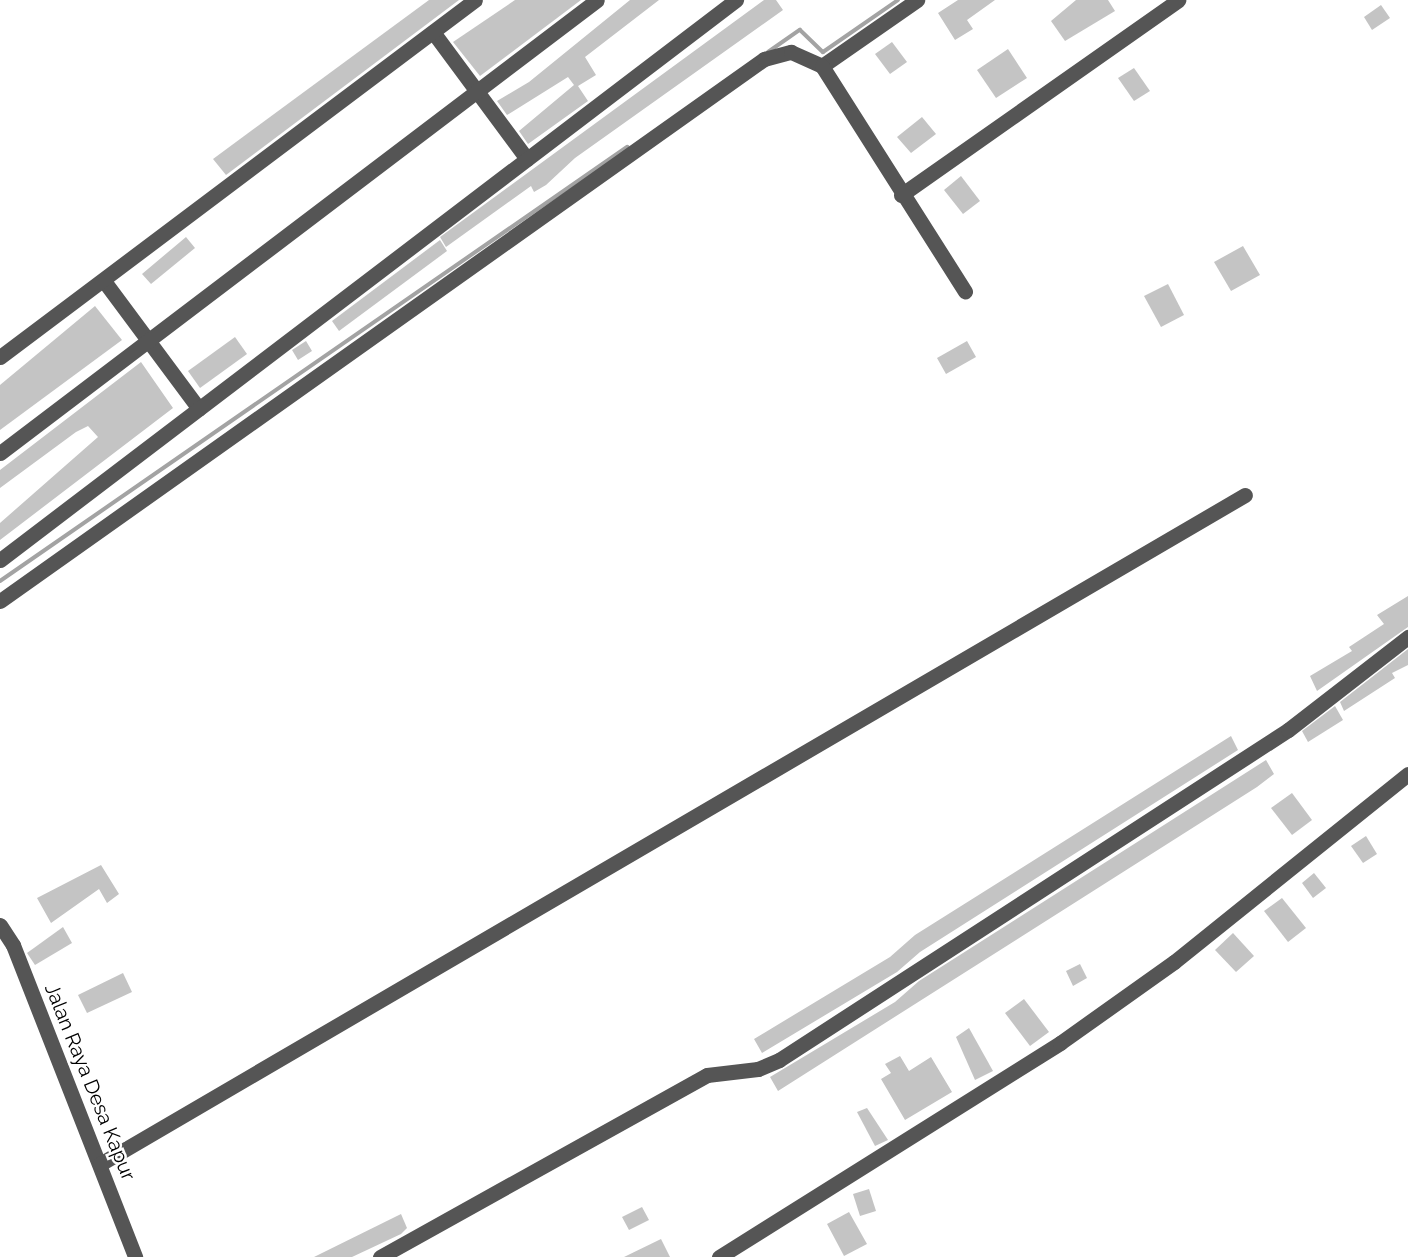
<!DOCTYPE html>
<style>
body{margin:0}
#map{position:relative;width:1408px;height:1257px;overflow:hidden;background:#fff;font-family:Raleway,sans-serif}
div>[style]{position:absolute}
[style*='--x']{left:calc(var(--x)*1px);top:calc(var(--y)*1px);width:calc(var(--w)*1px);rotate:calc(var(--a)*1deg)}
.stream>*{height:4px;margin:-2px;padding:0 2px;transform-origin:2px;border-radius:2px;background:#a3a3a3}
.building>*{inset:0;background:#c4c4c4}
.minor>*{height:15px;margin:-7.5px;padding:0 7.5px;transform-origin:7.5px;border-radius:7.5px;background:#555}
span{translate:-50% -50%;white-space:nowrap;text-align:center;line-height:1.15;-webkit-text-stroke:5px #fff;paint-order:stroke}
.street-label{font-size:20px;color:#000}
</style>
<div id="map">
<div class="stream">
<i style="--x:768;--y:52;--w:39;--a:-35"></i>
<i style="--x:800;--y:30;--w:32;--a:44"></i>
<i style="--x:823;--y:52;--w:91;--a:-34.7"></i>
<i style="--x:0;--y:581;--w:763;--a:-34.69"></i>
</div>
<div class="building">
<i style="clip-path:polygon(429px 0,459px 0,226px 175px,213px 159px)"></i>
<i style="clip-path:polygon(515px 0,581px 0,480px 76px,453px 42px)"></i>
<i style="clip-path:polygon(630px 0,659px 0,585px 57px,596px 75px,578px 86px,588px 101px,528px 144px,519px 131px,574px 85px,568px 77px,507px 115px,497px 101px,529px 82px)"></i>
<i style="clip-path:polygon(764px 0,776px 0,783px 10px,575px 158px,546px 185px,534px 192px,531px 186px,446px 247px,440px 237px)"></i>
<i style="clip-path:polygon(958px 0,995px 0,967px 20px,973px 29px,955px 40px,938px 13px)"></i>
<i style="clip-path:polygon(1076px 0,1108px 0,1115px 11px,1065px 41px,1051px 21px)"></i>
<i style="clip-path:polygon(1381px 5px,1390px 18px,1372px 30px,1364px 17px)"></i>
<i style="clip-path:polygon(892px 42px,907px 62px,890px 74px,875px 54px)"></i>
<i style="clip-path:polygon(1008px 49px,1027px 78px,996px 98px,977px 70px)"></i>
<i style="clip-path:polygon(1134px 68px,1150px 91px,1134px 101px,1118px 78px)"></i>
<i style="clip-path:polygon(922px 117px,936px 134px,911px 153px,897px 137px)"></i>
<i style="clip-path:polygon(961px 176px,980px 201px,963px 214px,944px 190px)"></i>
<i style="clip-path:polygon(186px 237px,195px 248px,151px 284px,142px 274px)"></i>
<i style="clip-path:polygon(440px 240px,447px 251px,339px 331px,332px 321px)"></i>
<i style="clip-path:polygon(1243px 246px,1260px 275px,1231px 291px,1214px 262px)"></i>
<i style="clip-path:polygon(1168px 284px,1184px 315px,1161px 327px,1144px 296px)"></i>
<i style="clip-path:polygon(95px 306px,122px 340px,0 430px,0 385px)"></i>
<i style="clip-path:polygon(235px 337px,247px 354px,200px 388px,188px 371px)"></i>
<i style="clip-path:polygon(306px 341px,312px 351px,298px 360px,292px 350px)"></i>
<i style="clip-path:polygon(967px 341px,976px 357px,946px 374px,937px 358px)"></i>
<i style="clip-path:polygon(141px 362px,173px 408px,0 540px,0 523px,98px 437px,88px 426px,76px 432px,0 488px,0 470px)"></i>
<i style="clip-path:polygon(1408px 596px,1408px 627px,1317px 691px,1310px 676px,1352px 651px,1349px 647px,1384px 624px,1377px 615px)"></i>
<i style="clip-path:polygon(1408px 649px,1408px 665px,1392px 673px,1395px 678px,1344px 711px,1340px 702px)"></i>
<i style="clip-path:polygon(1335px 706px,1343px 720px,1308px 742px,1302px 731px)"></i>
<i style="clip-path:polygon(1231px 736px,1238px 750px,920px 952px,897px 972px,762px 1053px,754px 1039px,890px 957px,915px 935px)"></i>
<i style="clip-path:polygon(1266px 760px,1274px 774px,1257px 787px,778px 1091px,770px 1077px,895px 1002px,919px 981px)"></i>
<i style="clip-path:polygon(1292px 793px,1312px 820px,1292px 835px,1271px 808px)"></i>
<i style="clip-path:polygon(1366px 836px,1377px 854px,1363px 863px,1351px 846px)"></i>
<i style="clip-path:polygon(101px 865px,119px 894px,107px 903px,99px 889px,51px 923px,37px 898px)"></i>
<i style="clip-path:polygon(1314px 873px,1326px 888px,1313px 898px,1302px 883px)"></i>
<i style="clip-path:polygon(1282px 898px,1306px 928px,1288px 942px,1264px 911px)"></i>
<i style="clip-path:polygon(63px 927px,72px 943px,35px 965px,27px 953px)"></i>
<i style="clip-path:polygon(1233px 933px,1254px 956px,1236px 972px,1215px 950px)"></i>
<i style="clip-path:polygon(1080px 964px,1087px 978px,1073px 986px,1066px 971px)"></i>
<i style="clip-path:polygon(123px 973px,132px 992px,87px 1013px,78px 995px)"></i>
<i style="clip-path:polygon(1024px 999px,1049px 1032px,1030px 1046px,1005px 1013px)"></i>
<i style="clip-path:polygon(969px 1028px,993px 1071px,975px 1080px,956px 1037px)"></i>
<i style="clip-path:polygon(900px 1056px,909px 1071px,931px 1057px,952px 1092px,905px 1120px,881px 1079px,891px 1073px,885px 1064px)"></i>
<i style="clip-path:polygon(867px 1108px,888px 1140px,875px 1146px,857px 1112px)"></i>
<i style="clip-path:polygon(869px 1189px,876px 1211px,860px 1216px,853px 1194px)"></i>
<i style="clip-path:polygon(642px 1207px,649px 1220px,629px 1230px,622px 1217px)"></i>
<i style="clip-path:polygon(849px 1212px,867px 1244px,844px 1256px,827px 1224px)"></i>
<i style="clip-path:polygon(401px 1214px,407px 1228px,401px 1234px,352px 1257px,314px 1257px)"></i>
<i style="clip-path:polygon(661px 1239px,670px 1257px,624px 1257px)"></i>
</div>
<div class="minor">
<i style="--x:433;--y:32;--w:158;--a:53.5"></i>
<i style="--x:822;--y:66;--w:116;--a:-34.8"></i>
<i style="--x:901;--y:195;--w:339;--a:-35.1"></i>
<i style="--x:104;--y:281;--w:159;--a:53.4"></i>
<i style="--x:0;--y:357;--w:594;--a:-36.93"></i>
<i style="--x:0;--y:453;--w:749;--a:-37.19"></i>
<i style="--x:0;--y:560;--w:925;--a:-37.27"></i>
<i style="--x:0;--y:601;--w:937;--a:-35.35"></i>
<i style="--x:764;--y:59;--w:28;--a:-15"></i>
<i style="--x:791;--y:52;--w:34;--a:24"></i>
<i style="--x:822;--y:66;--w:267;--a:57.6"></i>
<i style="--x:0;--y:925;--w:24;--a:57"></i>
<i style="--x:13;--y:945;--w:335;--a:68.6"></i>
<i style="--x:100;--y:1164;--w:1326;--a:-30.3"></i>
<i style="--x:380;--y:1257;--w:374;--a:-29.1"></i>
<i style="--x:707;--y:1075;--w:51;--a:-6.7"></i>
<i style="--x:758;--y:1069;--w:23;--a:-23"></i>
<i style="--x:779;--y:1060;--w:607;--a:-32.96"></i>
<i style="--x:1288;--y:730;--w:152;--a:-37.8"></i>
<i style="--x:719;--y:1257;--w:403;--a:-32.1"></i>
<i style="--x:1060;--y:1043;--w:140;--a:-35.4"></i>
<i style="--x:1174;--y:962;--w:300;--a:-38.8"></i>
</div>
<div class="street-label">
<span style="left:90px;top:1082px;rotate:68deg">Jalan Raya Desa Kapur</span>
</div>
</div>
